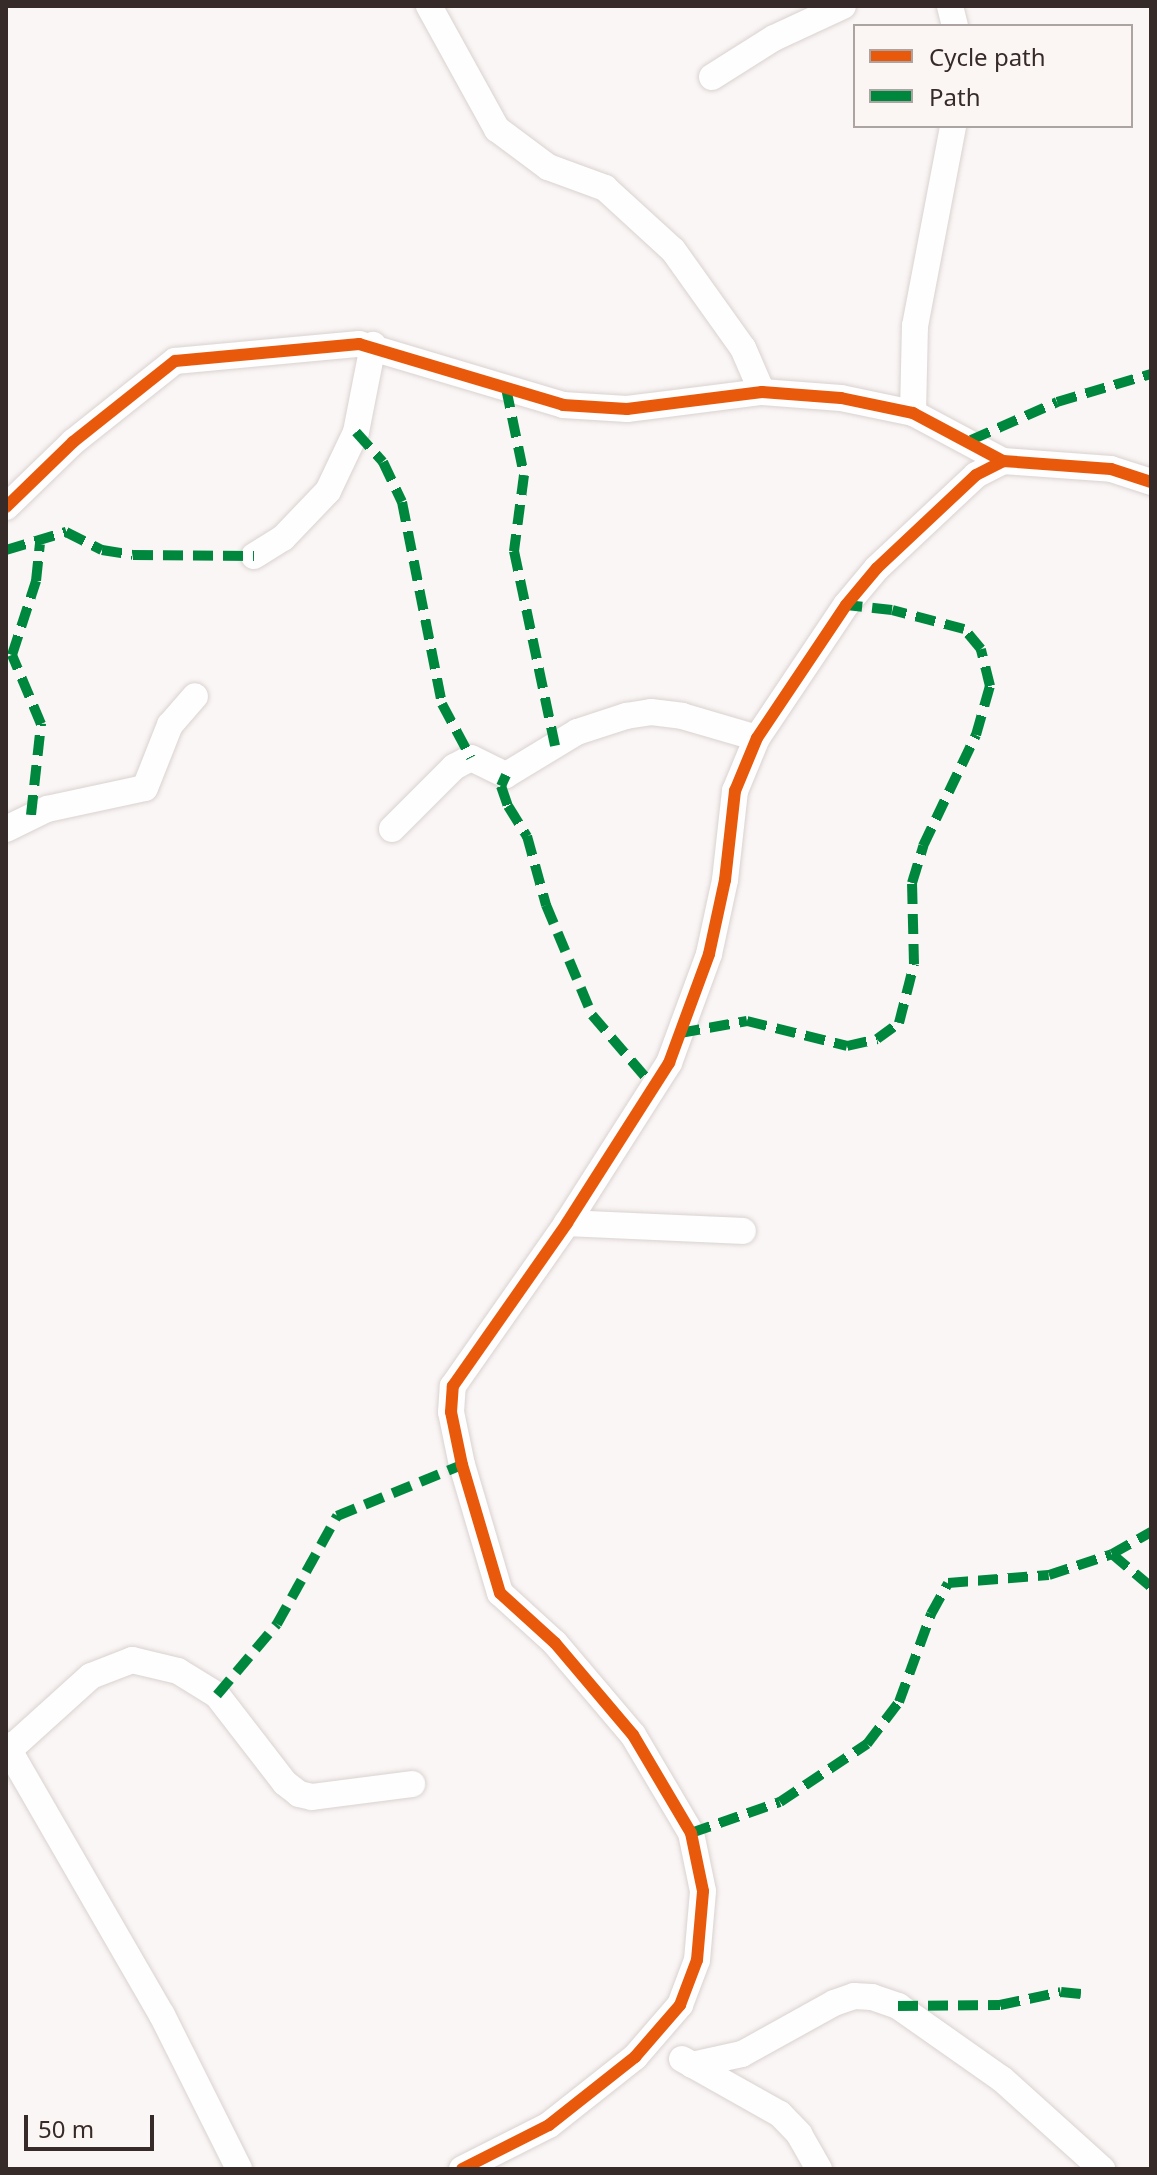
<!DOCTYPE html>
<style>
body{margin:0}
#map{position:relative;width:1157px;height:2175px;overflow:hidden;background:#faf6f5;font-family:"Noto Sans",sans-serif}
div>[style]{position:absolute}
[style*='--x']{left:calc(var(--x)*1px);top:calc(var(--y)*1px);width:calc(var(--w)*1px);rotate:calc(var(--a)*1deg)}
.roads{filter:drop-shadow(0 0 2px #d9d2d0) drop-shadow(0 0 2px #d9d2d0)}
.minor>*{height:26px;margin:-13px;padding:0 13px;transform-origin:13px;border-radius:13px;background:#fefefe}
.quiet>*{height:10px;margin-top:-5px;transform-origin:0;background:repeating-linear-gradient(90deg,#00873e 0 20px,transparent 0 30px)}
.cycleway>*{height:12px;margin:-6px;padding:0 6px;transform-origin:6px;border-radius:6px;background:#e8590c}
span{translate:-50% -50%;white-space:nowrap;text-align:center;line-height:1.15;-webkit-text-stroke:7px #fbf5f4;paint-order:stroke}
.frame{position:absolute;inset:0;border:8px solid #362b29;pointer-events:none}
.legend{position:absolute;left:853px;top:24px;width:280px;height:104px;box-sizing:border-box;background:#fbf5f4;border:2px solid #aca4a3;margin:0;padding:10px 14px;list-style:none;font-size:24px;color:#362b29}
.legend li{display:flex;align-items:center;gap:16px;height:40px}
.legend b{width:40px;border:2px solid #aca4a3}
.scale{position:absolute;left:24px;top:2115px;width:130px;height:36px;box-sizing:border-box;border:4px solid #362b29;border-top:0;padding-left:10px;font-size:24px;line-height:28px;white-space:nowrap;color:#362b29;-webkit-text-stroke:6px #fbf5f4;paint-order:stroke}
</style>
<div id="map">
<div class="roads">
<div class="minor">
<i style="--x:429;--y:6;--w:141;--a:61.1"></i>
<i style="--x:497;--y:129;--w:64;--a:36.7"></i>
<i style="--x:548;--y:167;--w:61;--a:20.2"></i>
<i style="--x:605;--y:188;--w:92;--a:42.4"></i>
<i style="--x:673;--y:250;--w:120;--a:54.5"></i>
<i style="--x:743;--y:348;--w:48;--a:66.6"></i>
<i style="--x:950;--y:6;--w:21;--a:76"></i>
<i style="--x:712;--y:77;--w:73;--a:-32.2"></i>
<i style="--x:774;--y:38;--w:76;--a:-24.9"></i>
<i style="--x:913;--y:413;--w:87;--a:-88.7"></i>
<i style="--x:915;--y:326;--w:204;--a:-79.2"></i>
<i style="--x:6;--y:507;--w:93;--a:-44.1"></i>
<i style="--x:73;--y:442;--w:130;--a:-38.5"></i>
<i style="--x:175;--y:361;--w:185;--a:-5.3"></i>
<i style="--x:359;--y:344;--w:213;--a:16.6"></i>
<i style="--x:563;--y:405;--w:64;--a:3.6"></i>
<i style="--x:627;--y:409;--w:136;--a:-7.2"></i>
<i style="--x:762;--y:392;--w:79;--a:4.3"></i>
<i style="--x:841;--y:398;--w:74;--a:11.8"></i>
<i style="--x:913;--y:413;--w:102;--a:28.1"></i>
<i style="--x:254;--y:556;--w:34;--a:-32"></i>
<i style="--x:283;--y:538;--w:65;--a:-46.2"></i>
<i style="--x:328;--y:491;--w:65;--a:-64.6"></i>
<i style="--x:356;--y:432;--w:89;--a:-78.9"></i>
<i style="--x:6;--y:829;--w:46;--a:-26"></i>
<i style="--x:47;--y:809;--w:100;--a:-12.1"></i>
<i style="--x:145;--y:788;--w:68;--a:-68.4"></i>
<i style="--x:170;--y:725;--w:38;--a:-49"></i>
<i style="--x:392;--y:829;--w:88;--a:-45"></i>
<i style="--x:454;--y:767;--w:19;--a:-28"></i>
<i style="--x:471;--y:758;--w:39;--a:26"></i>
<i style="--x:506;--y:775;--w:83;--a:-31.2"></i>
<i style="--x:577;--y:732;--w:52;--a:-18.1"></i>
<i style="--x:626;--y:716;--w:25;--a:-9"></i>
<i style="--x:651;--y:712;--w:31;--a:7"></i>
<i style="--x:682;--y:716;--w:78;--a:16.3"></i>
<i style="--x:567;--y:1223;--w:176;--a:2.6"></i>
<i style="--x:6;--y:1745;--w:312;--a:60"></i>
<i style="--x:162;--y:2015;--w:172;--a:63.4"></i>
<i style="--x:9;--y:1750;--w:110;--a:-42.1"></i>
<i style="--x:91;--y:1676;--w:44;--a:-21.3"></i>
<i style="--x:132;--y:1660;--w:47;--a:13.4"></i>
<i style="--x:178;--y:1671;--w:46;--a:31.6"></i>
<i style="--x:217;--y:1695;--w:111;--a:52.3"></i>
<i style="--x:285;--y:1783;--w:18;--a:38"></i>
<i style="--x:299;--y:1794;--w:13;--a:13"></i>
<i style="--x:312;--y:1797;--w:101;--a:-7.4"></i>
<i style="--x:682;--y:2059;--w:112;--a:29.3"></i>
<i style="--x:780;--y:2114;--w:28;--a:46"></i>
<i style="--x:799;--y:2134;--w:40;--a:60.3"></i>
<i style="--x:692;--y:2065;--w:51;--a:-12.4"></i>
<i style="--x:742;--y:2054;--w:105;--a:-29"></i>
<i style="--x:834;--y:2003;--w:21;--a:-19"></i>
<i style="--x:854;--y:1996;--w:18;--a:3"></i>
<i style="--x:872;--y:1997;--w:28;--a:19"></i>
<i style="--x:898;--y:2006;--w:127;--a:35.1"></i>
<i style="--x:1002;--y:2079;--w:135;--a:42"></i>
<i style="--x:462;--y:2169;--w:97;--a:-26.8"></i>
<i style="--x:549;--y:2125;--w:110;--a:-38.3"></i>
<i style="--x:635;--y:2057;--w:69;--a:-49.1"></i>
<i style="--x:680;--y:2005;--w:48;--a:-69.3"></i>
<i style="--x:697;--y:1960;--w:69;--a:-85"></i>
<i style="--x:703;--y:1891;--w:59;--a:-101.7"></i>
<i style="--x:691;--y:1833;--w:114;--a:-120.6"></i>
<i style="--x:633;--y:1735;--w:121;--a:-130.3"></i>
<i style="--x:555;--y:1643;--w:74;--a:-137.7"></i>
<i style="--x:500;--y:1593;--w:134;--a:-106.5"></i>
<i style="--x:462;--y:1465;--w:54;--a:-101.7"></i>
<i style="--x:451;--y:1412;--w:26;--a:-86"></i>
<i style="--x:453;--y:1386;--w:199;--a:-55"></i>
<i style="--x:567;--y:1223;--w:190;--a:-57.5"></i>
<i style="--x:669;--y:1063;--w:116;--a:-69.8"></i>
<i style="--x:709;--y:954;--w:76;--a:-77.8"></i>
<i style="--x:725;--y:880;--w:90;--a:-83.6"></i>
<i style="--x:735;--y:791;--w:57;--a:-67.5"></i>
<i style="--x:757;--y:738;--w:160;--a:-56.2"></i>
<i style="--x:846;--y:605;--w:48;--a:-50"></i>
<i style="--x:877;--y:568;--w:136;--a:-43.2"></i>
<i style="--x:976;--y:475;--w:30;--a:-27"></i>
<i style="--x:1003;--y:461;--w:108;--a:4.2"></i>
<i style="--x:1111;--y:469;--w:42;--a:18"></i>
</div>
</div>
<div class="quiet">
<i style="--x:506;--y:388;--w:89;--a:78.3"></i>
<i style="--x:524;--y:475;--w:77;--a:97.5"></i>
<i style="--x:514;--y:551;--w:199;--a:78.1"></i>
<i style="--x:356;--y:432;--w:40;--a:48"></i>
<i style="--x:383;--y:462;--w:44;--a:64.6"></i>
<i style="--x:402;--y:502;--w:206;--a:78.8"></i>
<i style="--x:442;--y:704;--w:61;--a:61.8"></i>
<i style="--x:971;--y:440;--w:94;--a:-23.8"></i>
<i style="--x:1057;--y:402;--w:98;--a:-16.6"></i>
<i style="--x:6;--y:550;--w:63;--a:-16.7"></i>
<i style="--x:66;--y:532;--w:40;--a:26.6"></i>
<i style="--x:102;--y:550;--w:31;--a:9"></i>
<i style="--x:133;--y:555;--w:121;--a:0.5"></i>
<i style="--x:506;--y:775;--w:12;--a:114"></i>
<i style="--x:501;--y:786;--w:21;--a:71"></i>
<i style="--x:508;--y:806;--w:36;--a:58"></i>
<i style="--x:527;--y:836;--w:72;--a:74.6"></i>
<i style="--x:546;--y:905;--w:119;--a:67.3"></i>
<i style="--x:592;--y:1015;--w:95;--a:49.3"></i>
<i style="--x:31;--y:815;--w:92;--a:-83.7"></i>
<i style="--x:41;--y:724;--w:75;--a:-112.8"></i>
<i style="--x:12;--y:655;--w:78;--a:-72"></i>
<i style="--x:36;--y:581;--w:37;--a:-84"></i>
<i style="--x:680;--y:1033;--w:68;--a:-10.2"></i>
<i style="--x:747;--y:1021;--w:103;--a:14"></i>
<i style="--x:847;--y:1046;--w:31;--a:-13"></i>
<i style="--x:877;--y:1039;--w:27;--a:-36"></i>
<i style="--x:899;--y:1023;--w:61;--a:-75.7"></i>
<i style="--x:914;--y:964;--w:81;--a:-91.4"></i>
<i style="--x:912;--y:883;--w:39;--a:-73"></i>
<i style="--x:923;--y:846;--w:123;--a:-64.5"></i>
<i style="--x:976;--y:735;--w:51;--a:-74.1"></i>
<i style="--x:990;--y:686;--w:38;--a:-104"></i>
<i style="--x:981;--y:649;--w:26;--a:-130"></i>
<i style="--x:964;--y:629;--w:74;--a:-165.2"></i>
<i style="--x:892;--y:610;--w:46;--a:-173.8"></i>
<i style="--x:1112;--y:1554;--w:51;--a:40.2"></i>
<i style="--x:217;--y:1695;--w:93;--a:-49.8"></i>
<i style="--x:277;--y:1624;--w:124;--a:-60.9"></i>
<i style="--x:337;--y:1516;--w:135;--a:-22.2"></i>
<i style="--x:691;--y:1833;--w:94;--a:-19.2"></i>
<i style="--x:780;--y:1802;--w:105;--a:-33.7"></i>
<i style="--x:867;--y:1744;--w:53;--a:-52.7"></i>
<i style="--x:899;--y:1702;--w:94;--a:-70"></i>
<i style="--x:931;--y:1614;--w:35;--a:-61"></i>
<i style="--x:948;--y:1583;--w:101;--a:-4.5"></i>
<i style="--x:1049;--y:1575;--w:66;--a:-18.4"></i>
<i style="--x:1112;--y:1554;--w:45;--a:-29.4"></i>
<i style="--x:898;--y:2006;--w:102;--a:-0.6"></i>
<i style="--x:1000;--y:2005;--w:62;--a:-12"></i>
<i style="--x:1061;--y:1992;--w:20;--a:6"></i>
</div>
<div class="cycleway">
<i style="--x:6;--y:507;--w:93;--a:-44.1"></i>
<i style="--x:73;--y:442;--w:130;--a:-38.5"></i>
<i style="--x:175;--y:361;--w:185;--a:-5.3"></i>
<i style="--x:359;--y:344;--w:213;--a:16.6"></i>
<i style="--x:563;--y:405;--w:64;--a:3.6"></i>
<i style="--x:627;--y:409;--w:136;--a:-7.2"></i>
<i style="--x:762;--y:392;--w:79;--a:4.3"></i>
<i style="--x:841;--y:398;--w:74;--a:11.8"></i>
<i style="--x:913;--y:413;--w:102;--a:28.1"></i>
<i style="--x:462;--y:2169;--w:97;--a:-26.8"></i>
<i style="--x:549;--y:2125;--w:110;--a:-38.3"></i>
<i style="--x:635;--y:2057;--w:69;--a:-49.1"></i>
<i style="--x:680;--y:2005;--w:48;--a:-69.3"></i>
<i style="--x:697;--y:1960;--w:69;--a:-85"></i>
<i style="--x:703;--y:1891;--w:59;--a:-101.7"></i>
<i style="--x:691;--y:1833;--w:114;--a:-120.6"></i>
<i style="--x:633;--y:1735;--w:121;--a:-130.3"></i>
<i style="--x:555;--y:1643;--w:74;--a:-137.7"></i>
<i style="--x:500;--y:1593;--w:134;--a:-106.5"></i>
<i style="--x:462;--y:1465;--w:54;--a:-101.7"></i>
<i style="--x:451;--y:1412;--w:26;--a:-86"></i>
<i style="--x:453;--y:1386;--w:199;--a:-55"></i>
<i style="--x:567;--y:1223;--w:190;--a:-57.5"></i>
<i style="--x:669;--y:1063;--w:116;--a:-69.8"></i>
<i style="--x:709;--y:954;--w:76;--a:-77.8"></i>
<i style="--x:725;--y:880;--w:90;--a:-83.6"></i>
<i style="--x:735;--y:791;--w:57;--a:-67.5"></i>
<i style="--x:757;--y:738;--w:160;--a:-56.2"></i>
<i style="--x:846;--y:605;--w:48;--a:-50"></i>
<i style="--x:877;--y:568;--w:136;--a:-43.2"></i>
<i style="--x:976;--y:475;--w:30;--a:-27"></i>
<i style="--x:1003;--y:461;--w:108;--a:4.2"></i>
<i style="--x:1111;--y:469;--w:42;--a:18"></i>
</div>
<div class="frame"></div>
<ul class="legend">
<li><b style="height:10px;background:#e8590c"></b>Cycle path</li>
<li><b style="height:10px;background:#00873e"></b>Path</li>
</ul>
<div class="scale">50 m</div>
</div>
